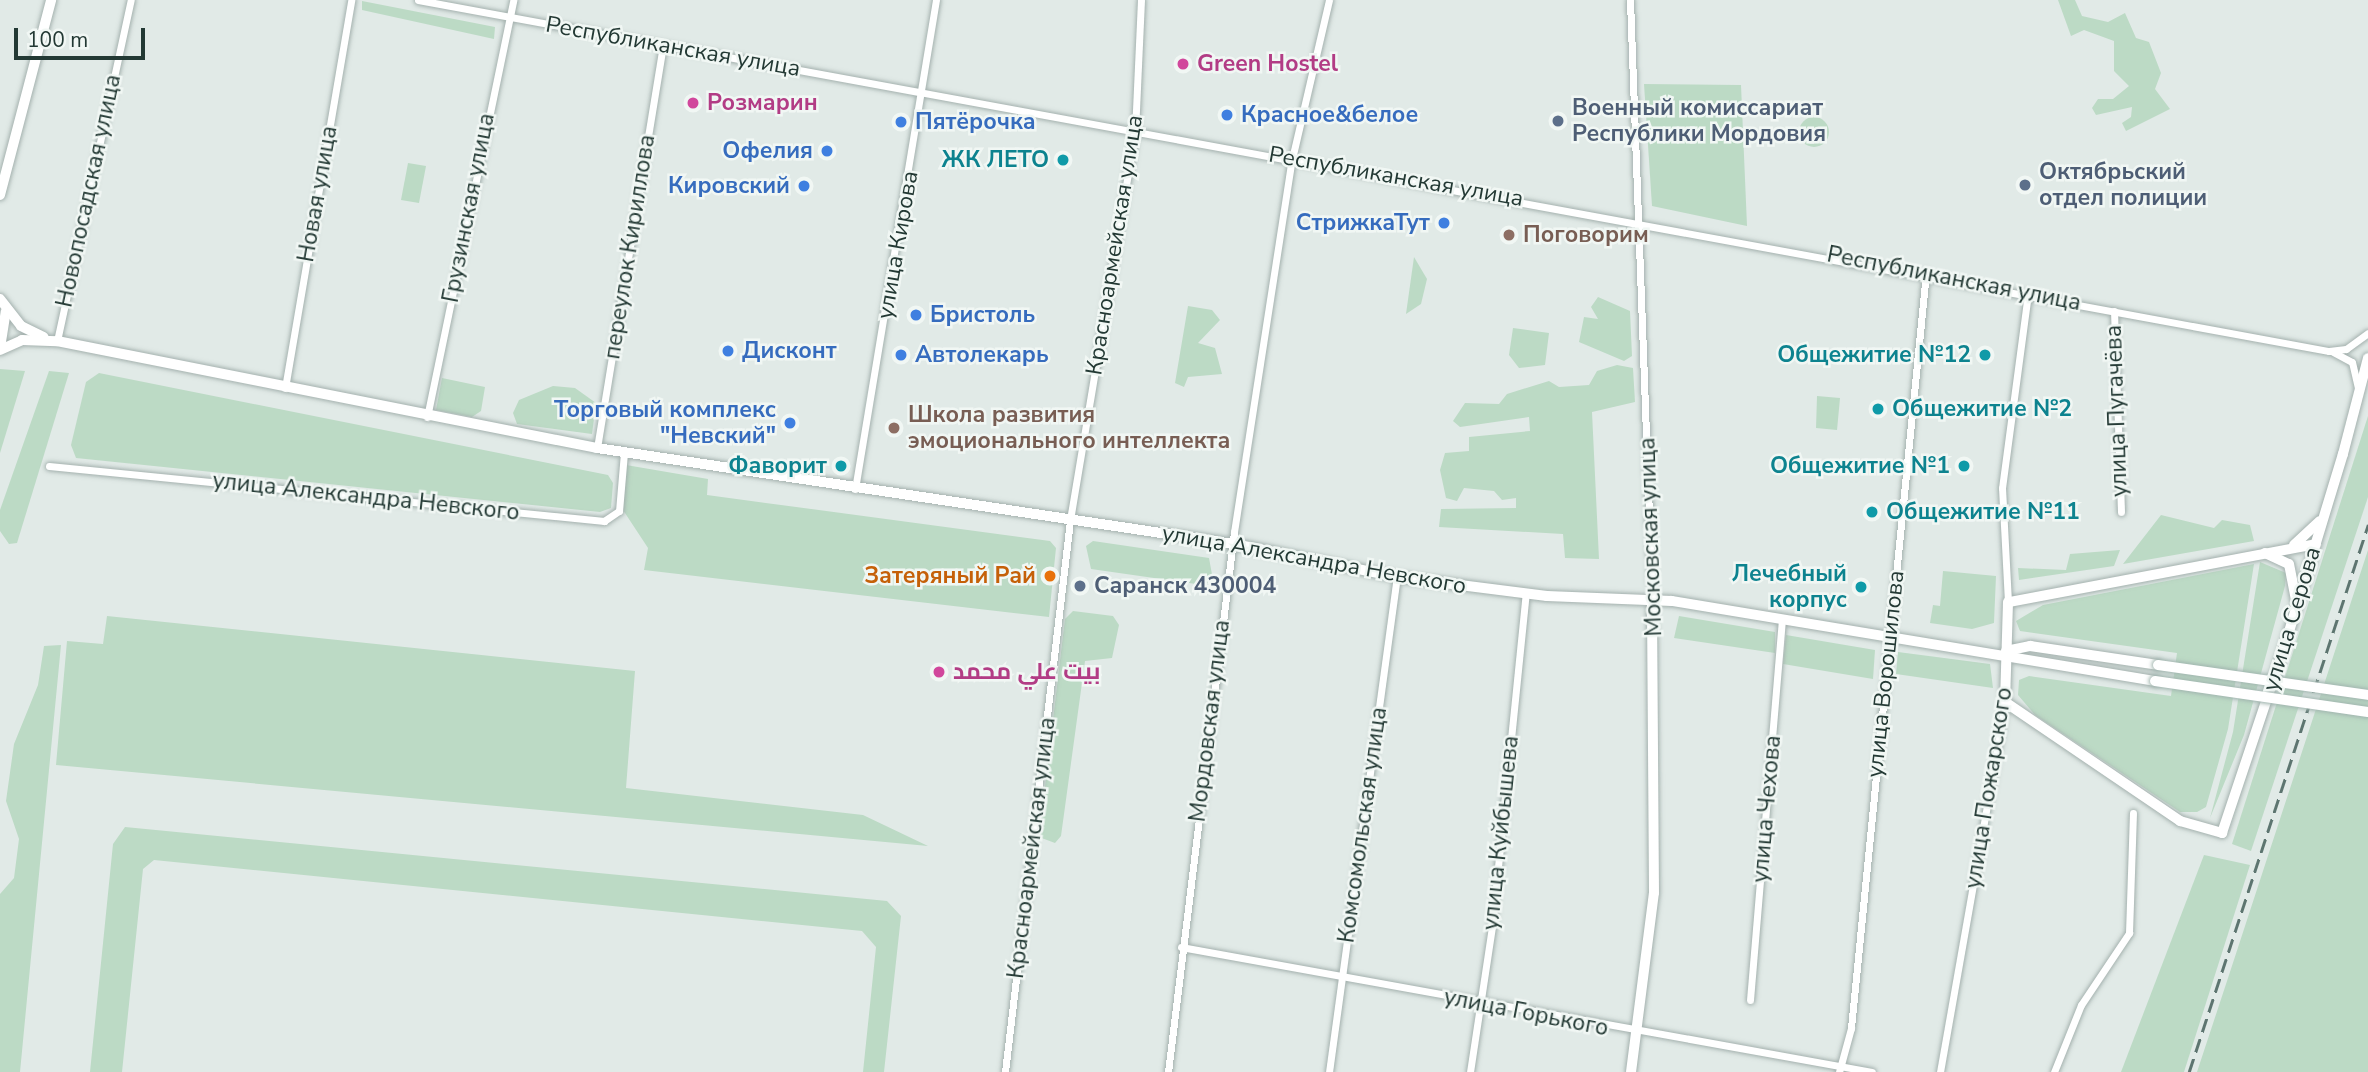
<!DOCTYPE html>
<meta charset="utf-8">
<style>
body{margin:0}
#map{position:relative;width:2368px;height:1072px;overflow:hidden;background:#e1eae7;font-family:"Nunito Sans",Cairo,sans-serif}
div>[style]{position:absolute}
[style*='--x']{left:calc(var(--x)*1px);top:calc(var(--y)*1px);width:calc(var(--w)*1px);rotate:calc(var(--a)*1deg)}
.green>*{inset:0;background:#bcdac5}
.round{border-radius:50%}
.roads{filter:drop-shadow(0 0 2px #a4b1ae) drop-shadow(0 0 2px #a4b1ae)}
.street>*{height:7px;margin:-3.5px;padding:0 3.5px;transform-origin:3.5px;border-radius:3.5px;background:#fff}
.secondary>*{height:10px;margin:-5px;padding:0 5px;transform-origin:5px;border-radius:5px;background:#fff}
.rail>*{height:2.5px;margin-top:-1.25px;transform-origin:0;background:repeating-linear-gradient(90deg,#5d7570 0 14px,transparent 0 21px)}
.bridges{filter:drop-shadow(0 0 2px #a1b5af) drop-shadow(0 0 2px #a1b5af)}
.secondary-bridge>*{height:10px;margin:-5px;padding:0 5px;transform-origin:5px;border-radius:5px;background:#fff}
.dots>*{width:19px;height:19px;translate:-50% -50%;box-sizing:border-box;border:4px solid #f1f7f4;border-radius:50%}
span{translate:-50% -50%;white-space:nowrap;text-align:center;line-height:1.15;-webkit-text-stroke:5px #f1f7f4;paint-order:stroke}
.street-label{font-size:23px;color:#233934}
.hotel-label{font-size:23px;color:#b23c85;font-weight:700}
.left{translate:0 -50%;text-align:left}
.service-label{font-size:23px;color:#4e5e75;font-weight:700}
.shop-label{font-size:23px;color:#366cbe;font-weight:700}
.right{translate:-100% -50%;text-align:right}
.culture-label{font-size:23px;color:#0d838f;font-weight:700}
.education-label{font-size:23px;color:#785e54;font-weight:700}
.food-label{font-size:23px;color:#c56008;font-weight:700}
.scale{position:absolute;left:14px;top:28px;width:131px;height:32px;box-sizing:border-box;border:4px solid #233934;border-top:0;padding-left:9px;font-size:21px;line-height:24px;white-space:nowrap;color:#233934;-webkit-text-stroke:5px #f1f7f4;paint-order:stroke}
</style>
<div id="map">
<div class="green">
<i style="clip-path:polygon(2058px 0,2075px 0,2082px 16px,2108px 22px,2125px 13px,2136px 38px,2149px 42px,2161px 73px,2155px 89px,2170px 109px,2126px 131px,2122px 123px,2131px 117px,2132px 107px,2096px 115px,2092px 108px,2098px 99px,2113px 99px,2129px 86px,2114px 71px,2114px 41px,2084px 30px,2071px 36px)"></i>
<i style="clip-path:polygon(362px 1px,495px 27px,494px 39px,362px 10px)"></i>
<i style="clip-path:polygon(1644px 84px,1741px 85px,1747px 226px,1652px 206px)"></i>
<i class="round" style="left:1799px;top:117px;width:30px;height:30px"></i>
<i style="clip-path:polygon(408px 163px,426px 166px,419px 203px,401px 200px)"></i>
<i style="clip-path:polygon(1414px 257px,1427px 279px,1421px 304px,1406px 314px)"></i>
<i style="clip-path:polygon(1598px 297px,1630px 311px,1632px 356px,1624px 361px,1579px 342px,1584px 317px,1598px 319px,1591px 307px)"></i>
<i style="clip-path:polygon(1188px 306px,1212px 310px,1220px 320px,1198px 343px,1215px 348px,1222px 374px,1188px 377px,1184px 387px,1175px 383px)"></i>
<i style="clip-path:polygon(1513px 328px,1549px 333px,1545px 365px,1519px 368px,1509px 355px)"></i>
<i style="clip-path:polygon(1617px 365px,1633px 368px,1635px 402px,1592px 412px,1599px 559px,1565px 558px,1563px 534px,1439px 527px,1441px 509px,1516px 508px,1516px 498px,1502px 500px,1494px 491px,1464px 488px,1457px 501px,1446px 498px,1440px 470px,1445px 453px,1469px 451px,1469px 437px,1530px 431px,1529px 417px,1460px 427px,1453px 421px,1465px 403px,1499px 404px,1507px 394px,1549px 381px,1559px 387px,1589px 385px,1597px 371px)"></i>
<i style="clip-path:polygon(0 369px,25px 371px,0 453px)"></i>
<i style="clip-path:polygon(49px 371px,69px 373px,17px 543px,9px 544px,0 531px,0 510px)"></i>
<i style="clip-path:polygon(99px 373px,608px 475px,613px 483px,611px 508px,600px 512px,76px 458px,71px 445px,86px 382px)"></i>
<i style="clip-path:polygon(442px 378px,485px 387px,481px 411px,472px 417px,436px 410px)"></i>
<i style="clip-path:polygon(553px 386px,575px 388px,596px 403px,592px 434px,517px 424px,513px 413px,519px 400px)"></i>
<i style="clip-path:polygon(1817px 396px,1840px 398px,1837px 430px,1816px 428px)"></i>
<i style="clip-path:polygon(2368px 416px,2368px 497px,2251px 851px,2232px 844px)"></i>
<i style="clip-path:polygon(626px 465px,708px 479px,707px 495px,1050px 541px,1056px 548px,1049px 617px,644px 570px,648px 548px,623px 510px)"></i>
<i style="clip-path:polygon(2161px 515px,2214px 528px,2222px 520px,2250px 525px,2254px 541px,2123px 564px)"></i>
<i style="clip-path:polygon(1093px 541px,1209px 558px,1213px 580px,1203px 585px,1091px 569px,1086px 546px)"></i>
<i style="clip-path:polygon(2120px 550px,2114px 566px,2019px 580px,2018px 568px,2066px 570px,2070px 554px)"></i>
<i style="clip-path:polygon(2368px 550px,2368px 1072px,2197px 1072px,2229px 975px)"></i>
<i style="clip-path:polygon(2260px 562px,2286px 573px,2285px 586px,2244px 735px,2210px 818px,2233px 732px)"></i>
<i style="clip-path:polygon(2254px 564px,2228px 729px,2206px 807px,2197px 812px,2180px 812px,2035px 715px,2018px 695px,2019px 680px,2029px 676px,2171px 696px,2177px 653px,2020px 631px,2016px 621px,2043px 605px)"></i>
<i style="clip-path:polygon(1943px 571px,1996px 576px,1994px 623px,1972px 629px,1930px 623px,1933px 605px,1940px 606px)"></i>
<i style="clip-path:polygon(1073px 611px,1113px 616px,1119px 625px,1112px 658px,1085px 661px,1061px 836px,1055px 843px,1039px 837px,1065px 619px)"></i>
<i style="clip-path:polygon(107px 616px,635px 671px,626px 788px,863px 815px,928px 846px,56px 765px,67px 641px,103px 644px)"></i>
<i style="clip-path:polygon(1679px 616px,1775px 632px,1775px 653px,1674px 638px)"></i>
<i style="clip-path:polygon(1786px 635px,1875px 650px,1873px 679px,1783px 664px)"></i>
<i style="clip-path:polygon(61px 645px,20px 1072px,0 1072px,0 894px,14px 878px,19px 839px,6px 801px,14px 744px,38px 685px,44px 646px)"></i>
<i style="clip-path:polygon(1898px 652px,1990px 664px,1993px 688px,1896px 674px)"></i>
<i style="clip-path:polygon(125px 827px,887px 901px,901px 916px,884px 1072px,863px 1072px,876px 947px,862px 931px,154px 860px,143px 869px,122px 1072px,90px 1072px,113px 844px)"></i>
<i style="clip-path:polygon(2204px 855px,2250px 865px,2184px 1072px,2121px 1072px)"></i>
</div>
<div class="roads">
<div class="street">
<i style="--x:418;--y:0;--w:1943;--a:10.41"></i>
<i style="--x:2329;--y:351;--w:17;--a:-7"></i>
<i style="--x:2346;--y:349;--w:27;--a:-36"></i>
<i style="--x:1630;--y:0;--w:598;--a:87.89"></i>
<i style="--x:2114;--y:311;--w:201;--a:88"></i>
<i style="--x:57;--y:341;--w:349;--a:-77.8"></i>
<i style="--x:2333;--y:352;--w:21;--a:28"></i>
<i style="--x:2352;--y:362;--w:27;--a:77"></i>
<i style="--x:285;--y:388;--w:394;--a:-80.3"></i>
<i style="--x:427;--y:417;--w:426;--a:-78.3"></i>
<i style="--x:597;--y:448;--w:408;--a:-80.7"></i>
<i style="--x:49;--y:466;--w:558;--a:5.66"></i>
<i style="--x:604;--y:521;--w:18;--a:-34"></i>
<i style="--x:619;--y:511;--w:58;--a:-85.1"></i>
<i style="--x:855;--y:489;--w:496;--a:-80.6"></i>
<i style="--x:2008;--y:602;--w:114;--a:-93"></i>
<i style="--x:2002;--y:488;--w:197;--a:-82.4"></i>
<i style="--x:1181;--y:947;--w:702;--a:10.25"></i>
<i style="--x:1750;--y:1000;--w:382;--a:-85.2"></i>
<i style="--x:1005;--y:1072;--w:556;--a:-83.28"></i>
<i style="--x:1070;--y:520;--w:393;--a:-80.5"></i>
<i style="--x:1135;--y:132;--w:132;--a:-87.4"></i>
<i style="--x:1168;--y:1072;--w:544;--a:-83.03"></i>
<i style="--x:1234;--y:532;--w:377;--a:-81.2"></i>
<i style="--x:1292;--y:159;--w:163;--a:-76.9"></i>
<i style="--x:1329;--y:1072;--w:500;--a:-82.2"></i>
<i style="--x:1470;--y:1072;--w:148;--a:-81.4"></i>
<i style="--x:1492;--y:926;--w:334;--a:-84.2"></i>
<i style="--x:1839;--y:1072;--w:46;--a:-74.7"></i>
<i style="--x:1851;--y:1028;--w:759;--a:-84.33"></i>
<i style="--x:1940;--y:1072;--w:376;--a:-80"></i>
<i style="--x:2054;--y:1072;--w:72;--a:-68.1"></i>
<i style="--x:2081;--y:1005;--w:87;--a:-56.3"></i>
<i style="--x:2129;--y:933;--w:120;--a:-88.1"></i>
</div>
<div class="secondary">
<i style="--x:0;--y:195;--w:202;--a:-75.3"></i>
<i style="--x:0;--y:299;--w:34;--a:52"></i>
<i style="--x:21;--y:326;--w:25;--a:26"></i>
<i style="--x:0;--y:348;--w:37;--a:-81"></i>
<i style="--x:0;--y:350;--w:24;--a:-24"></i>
<i style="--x:22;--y:340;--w:35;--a:2"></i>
<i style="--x:57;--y:341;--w:550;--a:11.21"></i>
<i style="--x:597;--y:448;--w:644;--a:8.57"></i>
<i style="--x:1234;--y:544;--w:166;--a:11.4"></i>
<i style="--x:1397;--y:577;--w:151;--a:7.2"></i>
<i style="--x:1547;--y:596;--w:125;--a:2.3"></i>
<i style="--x:1672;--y:601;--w:490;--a:9.4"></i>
<i style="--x:2316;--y:544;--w:313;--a:169.3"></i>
<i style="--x:2008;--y:602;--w:100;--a:91.7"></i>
<i style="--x:2005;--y:702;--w:212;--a:34.2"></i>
<i style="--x:2180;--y:821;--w:44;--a:15.9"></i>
<i style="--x:2222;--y:833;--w:195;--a:-71.5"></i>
<i style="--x:2284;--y:648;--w:203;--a:-73.1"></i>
<i style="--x:2343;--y:454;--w:99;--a:-75.4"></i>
<i style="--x:2294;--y:545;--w:35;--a:-43"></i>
<i style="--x:2265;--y:553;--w:26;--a:25"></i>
<i style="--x:2289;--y:564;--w:38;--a:79"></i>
<i style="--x:2006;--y:651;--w:25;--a:-12"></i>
<i style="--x:2030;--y:646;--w:129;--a:8.4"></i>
<i style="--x:1631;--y:1072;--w:180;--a:-82.7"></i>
<i style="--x:1654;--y:893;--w:295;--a:-90.4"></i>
</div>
</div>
<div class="rail">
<i style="--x:2189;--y:1072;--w:576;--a:-71.88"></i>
</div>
<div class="bridges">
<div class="secondary-bridge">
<i style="--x:2158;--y:665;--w:212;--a:8.1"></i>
<i style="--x:2155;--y:681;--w:215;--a:8.3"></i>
</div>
</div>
<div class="dots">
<i style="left:1183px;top:64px;background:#d1479c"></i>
<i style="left:693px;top:103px;background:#d1479c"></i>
<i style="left:1227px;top:115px;background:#3f7fe0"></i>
<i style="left:1558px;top:121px;background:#5c6f8a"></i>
<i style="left:901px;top:122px;background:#3f7fe0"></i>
<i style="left:827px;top:151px;background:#3f7fe0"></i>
<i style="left:1063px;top:160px;background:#0f9aa8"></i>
<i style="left:2025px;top:185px;background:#5c6f8a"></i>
<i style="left:804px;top:186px;background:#3f7fe0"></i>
<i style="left:1444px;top:223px;background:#3f7fe0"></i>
<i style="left:1509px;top:235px;background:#8d6e63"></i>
<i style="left:916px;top:315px;background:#3f7fe0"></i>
<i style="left:728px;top:351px;background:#3f7fe0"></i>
<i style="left:901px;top:355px;background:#3f7fe0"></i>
<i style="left:1985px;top:355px;background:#0f9aa8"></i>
<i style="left:1878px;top:409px;background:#0f9aa8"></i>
<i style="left:790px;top:423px;background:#3f7fe0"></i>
<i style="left:894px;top:428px;background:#8d6e63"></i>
<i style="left:841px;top:466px;background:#0f9aa8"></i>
<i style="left:1964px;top:466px;background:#0f9aa8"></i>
<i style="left:1872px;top:512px;background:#0f9aa8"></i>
<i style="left:1050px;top:576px;background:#e8710a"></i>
<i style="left:1080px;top:586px;background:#5c6f8a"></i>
<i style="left:1861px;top:587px;background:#0f9aa8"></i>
<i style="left:939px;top:672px;background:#d1479c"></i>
</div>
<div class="street-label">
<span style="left:673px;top:47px;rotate:10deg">Республиканская улица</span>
<span style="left:1396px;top:177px;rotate:10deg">Республиканская улица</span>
<span style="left:89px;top:191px;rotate:-78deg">Новопосадская улица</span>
<span style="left:318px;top:194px;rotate:-80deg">Новая улица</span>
<span style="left:469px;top:208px;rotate:-79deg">Грузинская улица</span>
<span style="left:898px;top:245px;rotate:-80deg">улица Кирова</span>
<span style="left:1115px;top:245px;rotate:-81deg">Красноармейская улица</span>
<span style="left:630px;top:247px;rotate:-81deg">переулок Кириллова</span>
<span style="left:1954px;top:279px;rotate:11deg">Республиканская улица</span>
<span style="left:2117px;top:411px;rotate:-92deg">улица Пугачёва</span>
<span style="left:366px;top:497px;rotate:6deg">улица Александра Невского</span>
<span style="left:1651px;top:537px;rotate:-92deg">Московская улица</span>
<span style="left:1314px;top:560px;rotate:10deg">улица Александра Невского</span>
<span style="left:2292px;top:619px;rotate:-73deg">улица Серова</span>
<span style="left:1886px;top:674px;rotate:-84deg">улица Ворошилова</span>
<span style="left:1210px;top:721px;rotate:-83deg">Мордовская улица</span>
<span style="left:1989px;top:788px;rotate:-81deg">улица Пожарского</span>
<span style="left:1767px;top:809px;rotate:-85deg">улица Чехова</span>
<span style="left:1363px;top:825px;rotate:-82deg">Комсомольская улица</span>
<span style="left:1501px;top:833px;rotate:-84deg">улица Куйбышева</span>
<span style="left:1032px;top:848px;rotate:-83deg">Красноармейская улица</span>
<span style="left:1526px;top:1013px;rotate:11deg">улица Горького</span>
</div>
<div class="hotel-label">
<span class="left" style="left:1197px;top:64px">Green Hostel</span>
<span class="left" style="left:707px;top:103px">Розмарин</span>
<span class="left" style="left:953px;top:672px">بيت علي محمد</span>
</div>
<div class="service-label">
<span class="left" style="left:1572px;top:121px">Военный комиссариат<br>Республики Мордовия</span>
<span class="left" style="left:2039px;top:185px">Октябрьский<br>отдел полиции</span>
<span class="left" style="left:1094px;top:586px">Саранск 430004</span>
</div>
<div class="shop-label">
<span class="left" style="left:1241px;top:115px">Красное&amp;белое</span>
<span class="left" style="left:915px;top:122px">Пятёрочка</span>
<span class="right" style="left:813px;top:151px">Офелия</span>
<span class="right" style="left:790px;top:186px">Кировский</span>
<span class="right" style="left:1430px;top:223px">СтрижкаТут</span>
<span class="left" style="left:930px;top:315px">Бристоль</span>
<span class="left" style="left:742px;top:351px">Дисконт</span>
<span class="left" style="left:915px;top:355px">Автолекарь</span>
<span class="right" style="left:776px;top:423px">Торговый комплекс<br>"Невский"</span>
</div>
<div class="culture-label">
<span class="right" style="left:1049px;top:160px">ЖК ЛЕТО</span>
<span class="right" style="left:1971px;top:355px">Общежитие №12</span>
<span class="left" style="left:1892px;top:409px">Общежитие №2</span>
<span class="right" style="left:827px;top:466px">Фаворит</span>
<span class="right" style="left:1950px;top:466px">Общежитие №1</span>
<span class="left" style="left:1886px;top:512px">Общежитие №11</span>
<span class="right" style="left:1847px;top:587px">Лечебный<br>корпус</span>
</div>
<div class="education-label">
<span class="left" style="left:1523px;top:235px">Поговорим</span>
<span class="left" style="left:908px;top:428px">Школа развития<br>эмоционального интеллекта</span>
</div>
<div class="food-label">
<span class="right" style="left:1036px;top:576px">Затеряный Рай</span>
</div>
<div class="scale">100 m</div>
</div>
